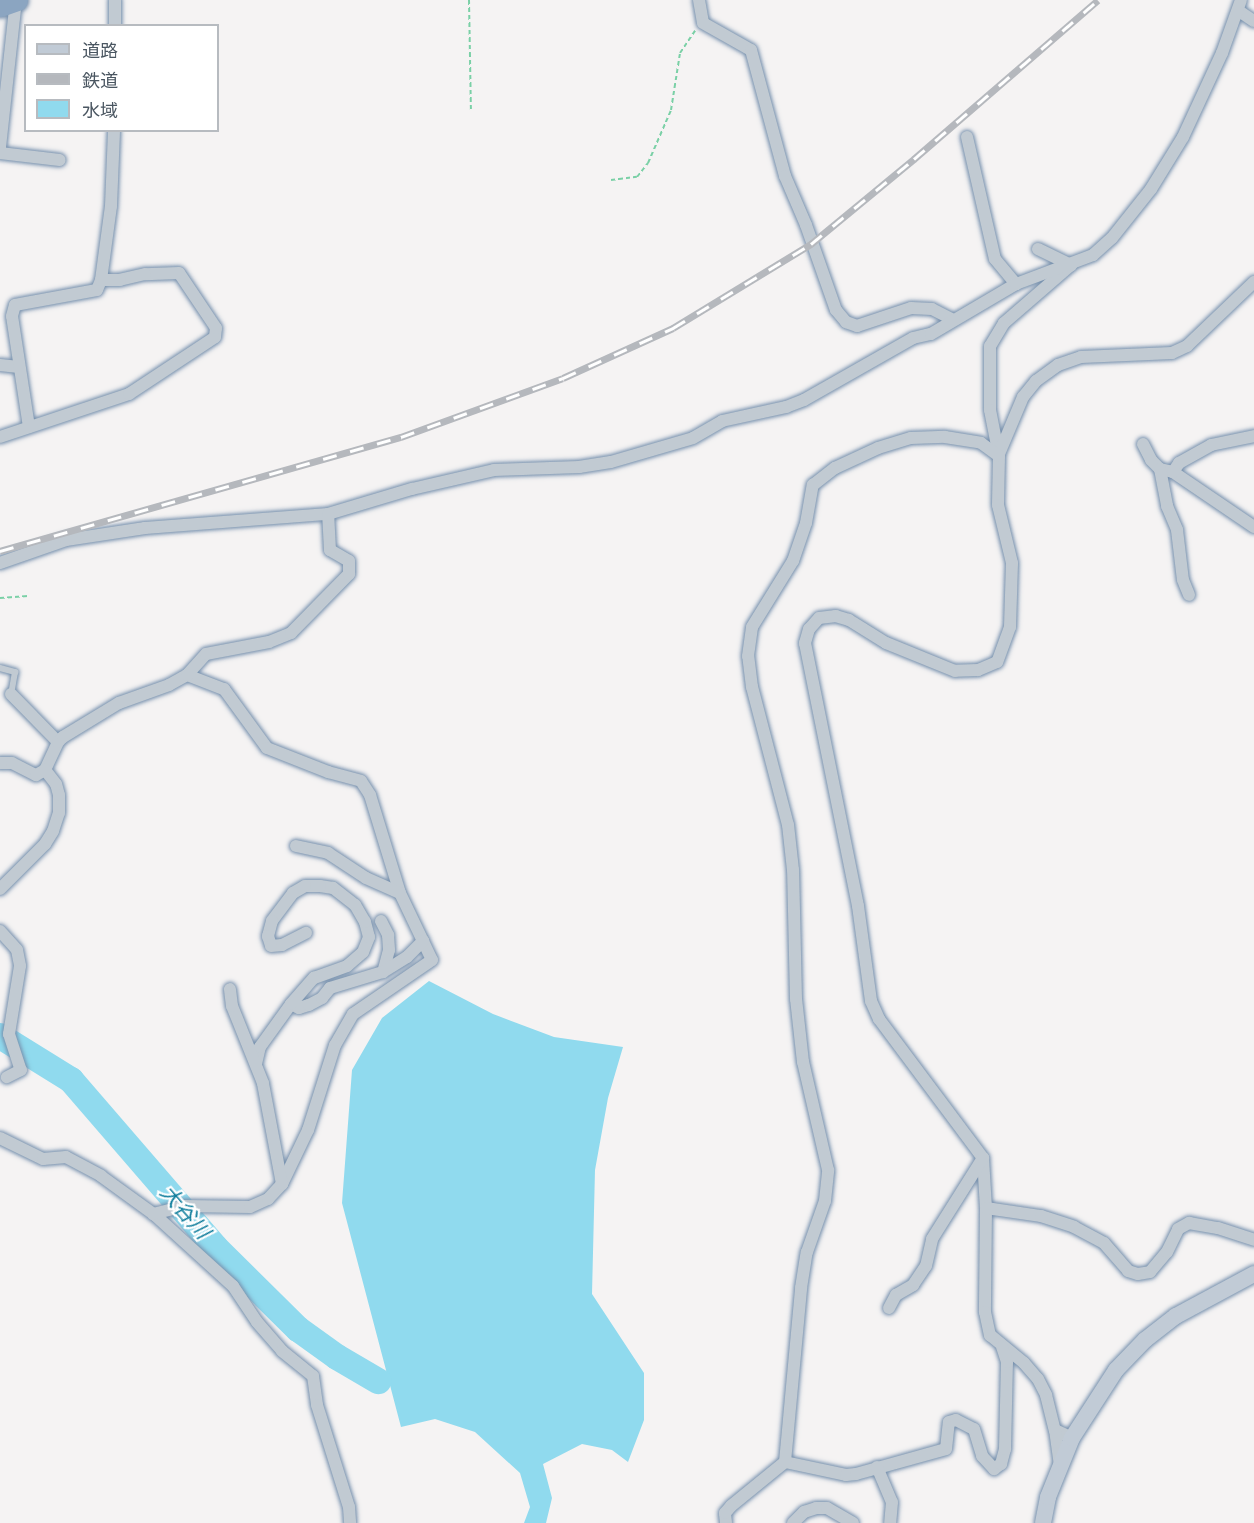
<!DOCTYPE html>
<meta charset="utf-8">
<style>
body{margin:0}
#map{position:relative;width:1254px;height:1523px;overflow:hidden;background:#f5f3f3;font-family:Rubik,"Noto Sans JP",sans-serif}
div>[style]{position:absolute}
[style*='--x']{left:calc(var(--x)*1px);top:calc(var(--y)*1px);width:calc(var(--w)*1px);rotate:calc(var(--a)*1deg)}
.water>*{inset:0;background:#90daee}
.river>*{height:26px;margin:-13px;padding:0 13px;transform-origin:13px;border-radius:13px;background:#90daee}
.path>*{height:2px;margin-top:-1px;transform-origin:0;background:repeating-linear-gradient(90deg,#7ad0a6 0 4.5px,transparent 0 7.5px)}
.roads{filter:drop-shadow(0 0 2px #7690ad) drop-shadow(0 0 2px #7690ad)}
.lane>*{height:6px;margin:-3px;padding:0 3px;transform-origin:3px;border-radius:3px;background:#c1cad2}
.street>*{height:12px;margin:-6px;padding:0 6px;transform-origin:6px;border-radius:6px;background:#c1cad2}
.secondary>*{height:16px;margin:-8px;padding:0 8px;transform-origin:8px;border-radius:8px;background:#c1cbd6}
.highway>*{height:21px;margin:-10.5px;padding:0 10.5px;transform-origin:10.5px;border-radius:10.5px;background:#8ba5c1}
.rail>*{height:7px;margin-top:-3.5px;transform-origin:0;background:repeating-linear-gradient(90deg,#fff 0 14px,#b5b8bd 0 28px);box-sizing:border-box;border-block:2px solid #b5b8bd}
span{translate:-50% -50%;white-space:nowrap;text-align:center;line-height:1.15;-webkit-text-stroke:4.5px #fff;paint-order:stroke}
.water-label{font-size:21px;color:#0c7c9b;font-style:italic}
.legend{position:absolute;left:24px;top:24px;width:195px;height:108px;box-sizing:border-box;background:#fff;border:2px solid #b7bbc0;margin:0;padding:8px 10px;list-style:none;font-size:18px;color:#4a5661}
.legend li{display:flex;align-items:center;gap:12px;height:30px}
.legend b{width:30px;border:2px solid #b7bbc0}
</style>
<div id="map">
<div class="water">
<i style="clip-path:polygon(429px 981px,493px 1014px,554px 1037px,623px 1047px,608px 1098px,595px 1170px,592px 1294px,644px 1373px,644px 1420px,628px 1462px,612px 1450px,582px 1444px,543px 1464px,552px 1498px,546px 1523px,524px 1523px,530px 1507px,520px 1473px,475px 1432px,435px 1419px,401px 1427px,342px 1203px,352px 1070px,382px 1018px)"></i>
</div>
<div class="river">
<i style="--x:0;--y:1036;--w:84;--a:31.8"></i>
<i style="--x:71;--y:1080;--w:221;--a:49.2"></i>
<i style="--x:215;--y:1247;--w:117;--a:44.7"></i>
<i style="--x:298;--y:1329;--w:48;--a:35.7"></i>
<i style="--x:337;--y:1357;--w:48;--a:30.3"></i>
</div>
<div class="path">
<i style="--x:469;--y:0;--w:111;--a:89"></i>
<i style="--x:611;--y:180;--w:26;--a:-7"></i>
<i style="--x:637;--y:177;--w:18;--a:-52"></i>
<i style="--x:648;--y:163;--w:58;--a:-66.5"></i>
<i style="--x:671;--y:110;--w:58;--a:-81"></i>
<i style="--x:680;--y:53;--w:27;--a:-56"></i>
<i style="--x:0;--y:598;--w:28;--a:-4"></i>
</div>
<div class="roads">
<div class="lane">
<i style="--x:0;--y:668;--w:16;--a:15"></i>
<i style="--x:15;--y:672;--w:22;--a:100"></i>
</div>
<div class="street">
<i style="--x:115;--y:0;--w:26;--a:90"></i>
<i style="--x:699;--y:0;--w:23;--a:80"></i>
<i style="--x:703;--y:23;--w:55;--a:29.4"></i>
<i style="--x:751;--y:50;--w:131;--a:74.9"></i>
<i style="--x:785;--y:176;--w:53;--a:66.8"></i>
<i style="--x:806;--y:225;--w:90;--a:70.6"></i>
<i style="--x:836;--y:310;--w:16;--a:50"></i>
<i style="--x:846;--y:322;--w:12;--a:20"></i>
<i style="--x:857;--y:326;--w:57;--a:-18.4"></i>
<i style="--x:911;--y:308;--w:21;--a:3"></i>
<i style="--x:932;--y:309;--w:22;--a:27"></i>
<i style="--x:1239;--y:11;--w:18;--a:34"></i>
<i style="--x:967;--y:137;--w:125;--a:77.1"></i>
<i style="--x:995;--y:259;--w:33;--a:50"></i>
<i style="--x:0;--y:147;--w:148;--a:-83.8"></i>
<i style="--x:0;--y:153;--w:60;--a:6.7"></i>
<i style="--x:1038;--y:249;--w:37;--a:26"></i>
<i style="--x:1071;--y:265;--w:89;--a:139.1"></i>
<i style="--x:1004;--y:323;--w:27;--a:121"></i>
<i style="--x:990;--y:346;--w:64;--a:90"></i>
<i style="--x:990;--y:410;--w:47;--a:78.9"></i>
<i style="--x:999;--y:456;--w:49;--a:91.2"></i>
<i style="--x:998;--y:505;--w:60;--a:76.4"></i>
<i style="--x:1012;--y:563;--w:64;--a:91.8"></i>
<i style="--x:1010;--y:627;--w:37;--a:110"></i>
<i style="--x:997;--y:662;--w:21;--a:157"></i>
<i style="--x:978;--y:670;--w:23;--a:178"></i>
<i style="--x:955;--y:671;--w:74;--a:-157.9"></i>
<i style="--x:886;--y:643;--w:44;--a:-148.1"></i>
<i style="--x:849;--y:620;--w:14;--a:-163"></i>
<i style="--x:836;--y:616;--w:17;--a:173"></i>
<i style="--x:819;--y:618;--w:15;--a:132"></i>
<i style="--x:809;--y:629;--w:15;--a:106"></i>
<i style="--x:805;--y:643;--w:268;--a:78.6"></i>
<i style="--x:858;--y:906;--w:96;--a:82.2"></i>
<i style="--x:871;--y:1001;--w:20;--a:66"></i>
<i style="--x:879;--y:1019;--w:174;--a:53.2"></i>
<i style="--x:983;--y:1158;--w:50;--a:86.6"></i>
<i style="--x:986;--y:1208;--w:104;--a:90.6"></i>
<i style="--x:985;--y:1312;--w:24;--a:78"></i>
<i style="--x:990;--y:1335;--w:44;--a:39.5"></i>
<i style="--x:1024;--y:1363;--w:21;--a:49"></i>
<i style="--x:1038;--y:1379;--w:18;--a:63"></i>
<i style="--x:1046;--y:1395;--w:36;--a:76"></i>
<i style="--x:1055;--y:1430;--w:19;--a:25"></i>
<i style="--x:0;--y:365;--w:19;--a:6"></i>
<i style="--x:29;--y:427;--w:112;--a:-98.7"></i>
<i style="--x:12;--y:316;--w:11;--a:-75"></i>
<i style="--x:15;--y:305;--w:83;--a:-10.4"></i>
<i style="--x:97;--y:290;--w:11;--a:-68"></i>
<i style="--x:101;--y:280;--w:75;--a:-82.3"></i>
<i style="--x:111;--y:206;--w:76;--a:-87.7"></i>
<i style="--x:0;--y:437;--w:136;--a:-18.4"></i>
<i style="--x:129;--y:394;--w:103;--a:-33.5"></i>
<i style="--x:215;--y:337;--w:9;--a:-84"></i>
<i style="--x:216;--y:328;--w:66;--a:-123.9"></i>
<i style="--x:179;--y:273;--w:34;--a:178"></i>
<i style="--x:145;--y:274;--w:26;--a:167"></i>
<i style="--x:120;--y:280;--w:19;--a:180"></i>
<i style="--x:1143;--y:444;--w:18;--a:63"></i>
<i style="--x:1151;--y:460;--w:13;--a:45"></i>
<i style="--x:1160;--y:469;--w:13;--a:13"></i>
<i style="--x:1173;--y:472;--w:98;--a:34.2"></i>
<i style="--x:999;--y:454;--w:62;--a:-67.2"></i>
<i style="--x:1023;--y:397;--w:21;--a:-51"></i>
<i style="--x:1036;--y:381;--w:27;--a:-36"></i>
<i style="--x:1058;--y:365;--w:24;--a:-19"></i>
<i style="--x:1081;--y:357;--w:91;--a:-2.5"></i>
<i style="--x:1172;--y:353;--w:17;--a:-25"></i>
<i style="--x:1187;--y:346;--w:93;--a:-43.7"></i>
<i style="--x:1160;--y:469;--w:38;--a:79"></i>
<i style="--x:1167;--y:506;--w:26;--a:67"></i>
<i style="--x:1177;--y:530;--w:50;--a:83.2"></i>
<i style="--x:1183;--y:580;--w:16;--a:68"></i>
<i style="--x:1173;--y:472;--w:11;--a:-56"></i>
<i style="--x:1179;--y:463;--w:37;--a:-29"></i>
<i style="--x:1211;--y:445;--w:44;--a:-11.8"></i>
<i style="--x:0;--y:563;--w:70;--a:-19.2"></i>
<i style="--x:66;--y:540;--w:80;--a:-8.6"></i>
<i style="--x:145;--y:528;--w:184;--a:-4.4"></i>
<i style="--x:328;--y:514;--w:88;--a:-16.6"></i>
<i style="--x:412;--y:489;--w:84;--a:-13"></i>
<i style="--x:494;--y:470;--w:85;--a:-2"></i>
<i style="--x:579;--y:467;--w:32;--a:-9"></i>
<i style="--x:611;--y:462;--w:85;--a:-16.3"></i>
<i style="--x:693;--y:438;--w:34;--a:-30"></i>
<i style="--x:722;--y:421;--w:66;--a:-12.3"></i>
<i style="--x:786;--y:407;--w:19;--a:-21"></i>
<i style="--x:804;--y:400;--w:125;--a:-29.6"></i>
<i style="--x:913;--y:338;--w:18;--a:-13"></i>
<i style="--x:931;--y:334;--w:99;--a:-30.5"></i>
<i style="--x:1016;--y:284;--w:82;--a:-20.6"></i>
<i style="--x:1093;--y:255;--w:25;--a:-42"></i>
<i style="--x:1112;--y:238;--w:63;--a:-51.5"></i>
<i style="--x:1151;--y:189;--w:61;--a:-58.4"></i>
<i style="--x:1183;--y:137;--w:93;--a:-65.1"></i>
<i style="--x:1222;--y:53;--w:56;--a:-70.3"></i>
<i style="--x:187;--y:675;--w:40;--a:21"></i>
<i style="--x:224;--y:689;--w:73;--a:53.9"></i>
<i style="--x:267;--y:748;--w:66;--a:21.5"></i>
<i style="--x:328;--y:772;--w:34;--a:15"></i>
<i style="--x:361;--y:781;--w:17;--a:57"></i>
<i style="--x:370;--y:795;--w:102;--a:73"></i>
<i style="--x:400;--y:893;--w:74;--a:64.5"></i>
<i style="--x:432;--y:960;--w:96;--a:145.6"></i>
<i style="--x:353;--y:1014;--w:36;--a:120"></i>
<i style="--x:335;--y:1045;--w:89;--a:107.6"></i>
<i style="--x:308;--y:1130;--w:60;--a:115.7"></i>
<i style="--x:11;--y:694;--w:67;--a:45.6"></i>
<i style="--x:0;--y:763;--w:12;--a:0"></i>
<i style="--x:12;--y:763;--w:27;--a:27"></i>
<i style="--x:36;--y:775;--w:10;--a:-29"></i>
<i style="--x:45;--y:770;--w:31;--a:-65"></i>
<i style="--x:58;--y:742;--w:7;--a:-45"></i>
<i style="--x:63;--y:737;--w:66;--a:-31.3"></i>
<i style="--x:119;--y:703;--w:53;--a:-19.8"></i>
<i style="--x:169;--y:685;--w:21;--a:-29"></i>
<i style="--x:187;--y:675;--w:28;--a:-48"></i>
<i style="--x:206;--y:654;--w:64;--a:-10.8"></i>
<i style="--x:269;--y:642;--w:24;--a:-22"></i>
<i style="--x:291;--y:633;--w:83;--a:-45.5"></i>
<i style="--x:349;--y:574;--w:13;--a:-90"></i>
<i style="--x:349;--y:561;--w:22;--a:-150"></i>
<i style="--x:330;--y:550;--w:36;--a:-93"></i>
<i style="--x:296;--y:846;--w:33;--a:12"></i>
<i style="--x:328;--y:853;--w:45;--a:33.3"></i>
<i style="--x:366;--y:878;--w:37;--a:24"></i>
<i style="--x:0;--y:889;--w:64;--a:-45"></i>
<i style="--x:45;--y:844;--w:15;--a:-58"></i>
<i style="--x:53;--y:831;--w:19;--a:-72"></i>
<i style="--x:59;--y:813;--w:18;--a:-90"></i>
<i style="--x:59;--y:795;--w:11;--a:-105"></i>
<i style="--x:56;--y:784;--w:18;--a:-128"></i>
<i style="--x:381;--y:921;--w:16;--a:63"></i>
<i style="--x:388;--y:935;--w:15;--a:86"></i>
<i style="--x:389;--y:950;--w:23;--a:105"></i>
<i style="--x:0;--y:931;--w:25;--a:48"></i>
<i style="--x:17;--y:950;--w:16;--a:79"></i>
<i style="--x:20;--y:966;--w:69;--a:99.2"></i>
<i style="--x:9;--y:1034;--w:38;--a:72"></i>
<i style="--x:21;--y:1070;--w:16;--a:153"></i>
<i style="--x:291;--y:1004;--w:9;--a:27"></i>
<i style="--x:299;--y:1008;--w:10;--a:-17"></i>
<i style="--x:309;--y:1005;--w:15;--a:-28"></i>
<i style="--x:322;--y:998;--w:13;--a:-51"></i>
<i style="--x:330;--y:988;--w:55;--a:-16.8"></i>
<i style="--x:383;--y:972;--w:28;--a:-32"></i>
<i style="--x:407;--y:957;--w:23;--a:-45"></i>
<i style="--x:256;--y:1064;--w:17;--a:-77"></i>
<i style="--x:260;--y:1047;--w:53;--a:-54.2"></i>
<i style="--x:291;--y:1004;--w:35;--a:-49"></i>
<i style="--x:314;--y:978;--w:35;--a:-20"></i>
<i style="--x:347;--y:966;--w:21;--a:-41"></i>
<i style="--x:363;--y:952;--w:16;--a:-68"></i>
<i style="--x:369;--y:937;--w:16;--a:-105"></i>
<i style="--x:365;--y:922;--w:20;--a:-120"></i>
<i style="--x:355;--y:905;--w:28;--a:-142"></i>
<i style="--x:333;--y:888;--w:13;--a:-171"></i>
<i style="--x:320;--y:886;--w:15;--a:180"></i>
<i style="--x:305;--y:886;--w:14;--a:150"></i>
<i style="--x:293;--y:893;--w:35;--a:127"></i>
<i style="--x:272;--y:921;--w:16;--a:105"></i>
<i style="--x:268;--y:936;--w:10;--a:73"></i>
<i style="--x:271;--y:946;--w:11;--a:-5"></i>
<i style="--x:282;--y:945;--w:27;--a:-27"></i>
<i style="--x:0;--y:1138;--w:48;--a:26"></i>
<i style="--x:43;--y:1159;--w:23;--a:-5"></i>
<i style="--x:66;--y:1157;--w:40;--a:28"></i>
<i style="--x:101;--y:1176;--w:68;--a:36"></i>
<i style="--x:156;--y:1216;--w:104;--a:42.3"></i>
<i style="--x:233;--y:1286;--w:43;--a:56.3"></i>
<i style="--x:257;--y:1322;--w:38;--a:49"></i>
<i style="--x:282;--y:1351;--w:40;--a:39"></i>
<i style="--x:313;--y:1376;--w:29;--a:82"></i>
<i style="--x:317;--y:1405;--w:107;--a:72.6"></i>
<i style="--x:349;--y:1507;--w:16;--a:86"></i>
<i style="--x:986;--y:1208;--w:56;--a:8.3"></i>
<i style="--x:1041;--y:1216;--w:35;--a:18"></i>
<i style="--x:1074;--y:1227;--w:34;--a:28"></i>
<i style="--x:1104;--y:1243;--w:37;--a:49"></i>
<i style="--x:1128;--y:1271;--w:10;--a:17"></i>
<i style="--x:1138;--y:1274;--w:12;--a:-9"></i>
<i style="--x:1150;--y:1272;--w:26;--a:-50"></i>
<i style="--x:1167;--y:1252;--w:25;--a:-64"></i>
<i style="--x:1178;--y:1229;--w:13;--a:-29"></i>
<i style="--x:1189;--y:1223;--w:29;--a:10"></i>
<i style="--x:1218;--y:1228;--w:38;--a:18"></i>
<i style="--x:153;--y:1214;--w:32;--a:-14"></i>
<i style="--x:184;--y:1206;--w:66;--a:0.9"></i>
<i style="--x:250;--y:1207;--w:20;--a:-24"></i>
<i style="--x:268;--y:1199;--w:21;--a:-47"></i>
<i style="--x:282;--y:1184;--w:103;--a:-100.7"></i>
<i style="--x:263;--y:1083;--w:83;--a:-111.9"></i>
<i style="--x:232;--y:1006;--w:17;--a:-97"></i>
<i style="--x:889;--y:1308;--w:15;--a:-62"></i>
<i style="--x:896;--y:1295;--w:20;--a:-30"></i>
<i style="--x:913;--y:1285;--w:23;--a:-56"></i>
<i style="--x:926;--y:1266;--w:28;--a:-77"></i>
<i style="--x:932;--y:1239;--w:96;--a:-57.8"></i>
<i style="--x:1055;--y:1430;--w:35;--a:82"></i>
<i style="--x:785;--y:1462;--w:62;--a:12"></i>
<i style="--x:846;--y:1475;--w:10;--a:-6"></i>
<i style="--x:856;--y:1474;--w:93;--a:-15.5"></i>
<i style="--x:946;--y:1449;--w:27;--a:-84"></i>
<i style="--x:949;--y:1422;--w:7;--a:-16"></i>
<i style="--x:956;--y:1420;--w:20;--a:27"></i>
<i style="--x:974;--y:1429;--w:28;--a:73"></i>
<i style="--x:982;--y:1456;--w:18;--a:47"></i>
<i style="--x:994;--y:1469;--w:9;--a:-36"></i>
<i style="--x:1001;--y:1464;--w:16;--a:-75"></i>
<i style="--x:1005;--y:1449;--w:87;--a:-88.7"></i>
<i style="--x:1007;--y:1362;--w:16;--a:-108"></i>
<i style="--x:877;--y:1467;--w:38;--a:67"></i>
<i style="--x:892;--y:1502;--w:21;--a:95"></i>
<i style="--x:726;--y:1523;--w:10;--a:-96"></i>
<i style="--x:725;--y:1513;--w:9;--a:-49"></i>
<i style="--x:731;--y:1506;--w:70;--a:-39.2"></i>
<i style="--x:785;--y:1462;--w:175;--a:-84.7"></i>
<i style="--x:801;--y:1288;--w:36;--a:-81"></i>
<i style="--x:807;--y:1252;--w:54;--a:-70.6"></i>
<i style="--x:825;--y:1201;--w:31;--a:-84"></i>
<i style="--x:828;--y:1170;--w:111;--a:-103"></i>
<i style="--x:803;--y:1062;--w:63;--a:-96.3"></i>
<i style="--x:796;--y:999;--w:129;--a:-91.3"></i>
<i style="--x:793;--y:870;--w:45;--a:-96.3"></i>
<i style="--x:788;--y:825;--w:143;--a:-104.6"></i>
<i style="--x:752;--y:687;--w:31;--a:-97"></i>
<i style="--x:748;--y:656;--w:29;--a:-82"></i>
<i style="--x:752;--y:627;--w:78;--a:-58.2"></i>
<i style="--x:793;--y:561;--w:40;--a:-71.1"></i>
<i style="--x:806;--y:523;--w:39;--a:-80"></i>
<i style="--x:813;--y:485;--w:28;--a:-38"></i>
<i style="--x:835;--y:468;--w:47;--a:-24.9"></i>
<i style="--x:878;--y:448;--w:34;--a:-17"></i>
<i style="--x:911;--y:438;--w:34;--a:-2"></i>
<i style="--x:945;--y:437;--w:36;--a:9"></i>
<i style="--x:981;--y:443;--w:22;--a:36"></i>
<i style="--x:793;--y:1523;--w:16;--a:-45"></i>
<i style="--x:804;--y:1512;--w:13;--a:-18"></i>
<i style="--x:816;--y:1508;--w:11;--a:0"></i>
<i style="--x:827;--y:1508;--w:30;--a:30"></i>
</div>
<div class="secondary">
<i style="--x:1043;--y:1523;--w:26;--a:-79"></i>
<i style="--x:1048;--y:1497;--w:64;--a:-67.9"></i>
<i style="--x:1072;--y:1438;--w:81;--a:-57.1"></i>
<i style="--x:1116;--y:1370;--w:42;--a:-46"></i>
<i style="--x:1145;--y:1340;--w:39;--a:-38"></i>
<i style="--x:1176;--y:1316;--w:89;--a:-28.3"></i>
</div>
<div class="highway">
<i style="--x:0;--y:6;--w:18;--a:-19"></i>
</div>
</div>
<div class="rail">
<i style="--x:0;--y:551;--w:417;--a:-15.9"></i>
<i style="--x:401;--y:437;--w:172;--a:-20"></i>
<i style="--x:563;--y:378;--w:121;--a:-24.4"></i>
<i style="--x:673;--y:328;--w:162;--a:-31.3"></i>
<i style="--x:811;--y:244;--w:134;--a:-39.5"></i>
<i style="--x:914;--y:159;--w:243;--a:-40.8"></i>
</div>
<div class="water-label">
<span style="left:185px;top:1212px;rotate:49deg">大谷川</span>
</div>
<ul class="legend">
<li><b style="height:8px;background:#c1cbd6"></b>道路</li>
<li><b style="height:8px;background:#b5b8bd"></b>鉄道</li>
<li><b style="height:16px;background:#90daee"></b>水域</li>
</ul>
</div>
